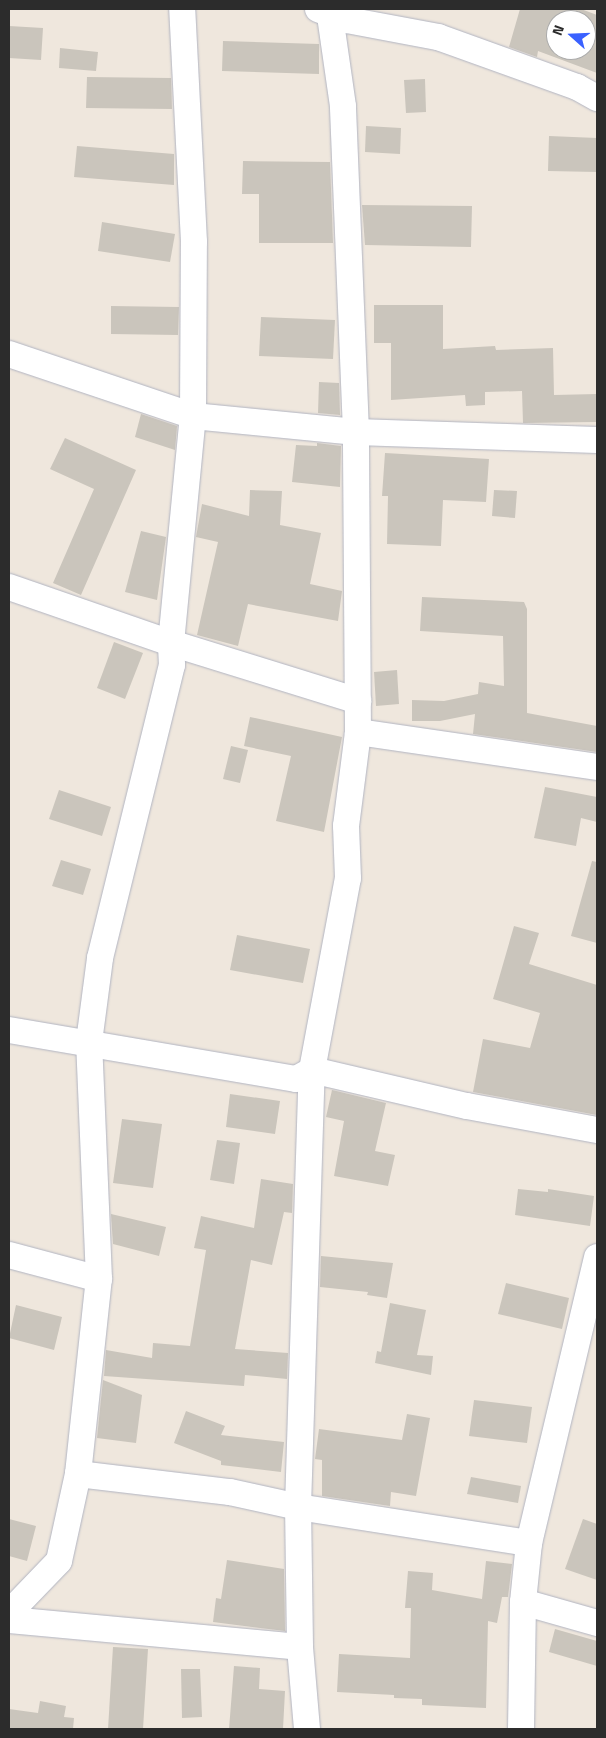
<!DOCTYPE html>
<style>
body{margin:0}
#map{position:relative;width:606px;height:1738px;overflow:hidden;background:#efe7dd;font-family:"Titillium Web",sans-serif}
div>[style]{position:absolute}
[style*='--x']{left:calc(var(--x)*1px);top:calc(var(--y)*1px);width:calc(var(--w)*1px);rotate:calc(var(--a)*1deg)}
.building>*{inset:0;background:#cac5bc}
.roads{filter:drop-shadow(0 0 1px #b1b4c1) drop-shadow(0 0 1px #b1b4c1)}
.minor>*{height:26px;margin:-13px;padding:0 13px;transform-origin:13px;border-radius:13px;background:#fff}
span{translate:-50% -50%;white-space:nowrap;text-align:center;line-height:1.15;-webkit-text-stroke:4.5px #fff;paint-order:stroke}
.frame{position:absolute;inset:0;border:10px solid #2c2c2c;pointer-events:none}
.north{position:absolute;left:546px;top:10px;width:50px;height:50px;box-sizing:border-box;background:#fff;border:1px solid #ababab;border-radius:50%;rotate:290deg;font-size:14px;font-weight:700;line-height:20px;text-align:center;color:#2c2c2c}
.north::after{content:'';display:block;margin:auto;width:18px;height:22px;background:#3a61ff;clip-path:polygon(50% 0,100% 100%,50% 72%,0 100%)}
</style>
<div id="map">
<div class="building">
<i style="clip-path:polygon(evenodd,520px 9px,581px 9px,597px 15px,597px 73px,538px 51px,537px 57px,509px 47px,520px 9px,556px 20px,586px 20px,586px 50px,556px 50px,556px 20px)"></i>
<i style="clip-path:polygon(9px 26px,43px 28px,41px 60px,9px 58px)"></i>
<i style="clip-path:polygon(223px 41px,319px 44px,319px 74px,222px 71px)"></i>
<i style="clip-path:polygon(60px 48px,98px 52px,96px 71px,59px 68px)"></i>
<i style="clip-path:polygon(87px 77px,171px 78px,172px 109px,86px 108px)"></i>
<i style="clip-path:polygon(425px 79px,426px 112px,406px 113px,404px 80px)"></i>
<i style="clip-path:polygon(366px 126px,401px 128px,400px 154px,365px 152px)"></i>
<i style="clip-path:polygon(549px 136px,597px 138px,597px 172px,548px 171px)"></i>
<i style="clip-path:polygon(77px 146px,174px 154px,174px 185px,74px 177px)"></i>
<i style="clip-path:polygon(243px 161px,330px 162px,333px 243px,259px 243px,259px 194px,242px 194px)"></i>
<i style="clip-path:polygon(362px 205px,472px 206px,471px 247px,365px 245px)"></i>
<i style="clip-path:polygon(102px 222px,175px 234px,170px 262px,98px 251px)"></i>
<i style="clip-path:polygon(374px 305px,443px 305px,443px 349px,495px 346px,496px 350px,553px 348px,554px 395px,597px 394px,597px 422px,523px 423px,522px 391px,485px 392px,485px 405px,466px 406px,465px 395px,391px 400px,391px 343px,374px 343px)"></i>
<i style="clip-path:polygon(111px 306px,179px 307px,178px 335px,111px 334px)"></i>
<i style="clip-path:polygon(261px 317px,335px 320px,333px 359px,259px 356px)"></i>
<i style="clip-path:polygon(319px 382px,339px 383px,340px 415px,318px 413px)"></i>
<i style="clip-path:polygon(141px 414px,177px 426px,175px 450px,135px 437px)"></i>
<i style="clip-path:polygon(65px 438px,136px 470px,81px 595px,53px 583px,94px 489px,50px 469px)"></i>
<i style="clip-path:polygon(317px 443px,341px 446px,340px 487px,292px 482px,296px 445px,317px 446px)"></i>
<i style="clip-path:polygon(385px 453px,489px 459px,486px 502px,443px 500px,441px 546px,387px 544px,388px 496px,382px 496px)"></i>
<i style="clip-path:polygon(250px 490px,282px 491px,280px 525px,321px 533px,310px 584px,342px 591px,338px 621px,248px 604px,238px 646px,197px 635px,218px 542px,196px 537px,202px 504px,249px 516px)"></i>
<i style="clip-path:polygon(494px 490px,517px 491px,515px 518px,492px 516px)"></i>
<i style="clip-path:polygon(141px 531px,166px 537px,157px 600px,125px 592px)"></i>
<i style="clip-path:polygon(422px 597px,524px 602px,527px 609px,527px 713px,597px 726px,597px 752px,473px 734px,475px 714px,440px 721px,412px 721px,412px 700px,444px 701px,478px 694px,479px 682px,504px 686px,503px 636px,420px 631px)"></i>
<i style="clip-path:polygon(114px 642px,143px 653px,125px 699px,97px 688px)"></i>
<i style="clip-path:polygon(397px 670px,399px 704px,376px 706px,374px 672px)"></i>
<i style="clip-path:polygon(250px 717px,342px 737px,324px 832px,276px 821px,291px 756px,244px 746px)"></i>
<i style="clip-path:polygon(231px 746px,248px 750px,240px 783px,223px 779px)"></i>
<i style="clip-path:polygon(545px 787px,597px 797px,597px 822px,581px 818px,576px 846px,534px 838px)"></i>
<i style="clip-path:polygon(59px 790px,111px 807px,102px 836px,49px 819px)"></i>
<i style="clip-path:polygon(61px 860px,91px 869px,83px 895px,52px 886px)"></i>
<i style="clip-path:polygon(592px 861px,597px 862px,597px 943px,571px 936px)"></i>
<i style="clip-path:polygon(514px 926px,539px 933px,529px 964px,597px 985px,597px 1115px,473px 1092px,483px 1039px,530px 1048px,540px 1013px,493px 999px)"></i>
<i style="clip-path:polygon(237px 935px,310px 949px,303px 983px,230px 970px)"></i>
<i style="clip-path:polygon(332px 1090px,386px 1103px,375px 1151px,395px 1155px,388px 1186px,334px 1176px,344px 1121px,326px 1117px)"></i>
<i style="clip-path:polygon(230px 1094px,280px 1101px,275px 1134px,226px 1127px)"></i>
<i style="clip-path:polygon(122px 1119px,162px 1124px,153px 1188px,113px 1183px)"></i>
<i style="clip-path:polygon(217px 1140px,240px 1143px,234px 1184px,210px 1180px)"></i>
<i style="clip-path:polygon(261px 1179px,293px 1184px,292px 1213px,284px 1212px,272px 1265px,251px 1260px,235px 1349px,288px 1353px,287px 1379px,245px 1375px,244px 1386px,104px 1376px,106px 1350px,152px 1358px,153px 1343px,190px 1346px,206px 1250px,194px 1248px,201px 1216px,254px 1228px)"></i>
<i style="clip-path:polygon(518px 1189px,548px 1192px,548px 1189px,594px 1196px,590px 1226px,515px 1215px)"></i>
<i style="clip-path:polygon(111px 1214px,166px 1227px,159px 1256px,113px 1244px)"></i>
<i style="clip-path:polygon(321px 1256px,393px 1263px,387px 1298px,367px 1295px,368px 1292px,320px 1287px)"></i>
<i style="clip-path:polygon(506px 1283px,569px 1298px,562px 1329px,498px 1314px)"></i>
<i style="clip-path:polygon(390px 1303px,426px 1310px,417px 1355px,433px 1356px,431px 1375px,375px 1363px,377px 1351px,381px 1352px)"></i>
<i style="clip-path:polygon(16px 1305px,62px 1317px,54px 1350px,9px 1338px)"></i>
<i style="clip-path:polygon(103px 1380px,142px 1395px,136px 1443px,97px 1438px)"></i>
<i style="clip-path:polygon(474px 1400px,532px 1407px,527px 1443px,469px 1436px)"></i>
<i style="clip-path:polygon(186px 1411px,225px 1426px,221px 1435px,284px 1442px,281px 1472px,221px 1465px,221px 1461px,174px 1443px)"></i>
<i style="clip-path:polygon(407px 1414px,430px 1418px,416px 1496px,391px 1492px,390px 1506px,322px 1496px,322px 1460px,315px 1459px,319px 1429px,402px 1440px)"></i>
<i style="clip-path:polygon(471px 1477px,521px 1486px,518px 1503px,467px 1494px)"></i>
<i style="clip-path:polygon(9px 1519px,36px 1526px,27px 1561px,9px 1556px)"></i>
<i style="clip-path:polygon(583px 1519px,597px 1524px,597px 1580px,565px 1569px)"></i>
<i style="clip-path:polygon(227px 1560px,284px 1569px,285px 1631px,213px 1622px,216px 1598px,221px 1599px)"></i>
<i style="clip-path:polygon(486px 1561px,512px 1564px,508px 1597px,502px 1597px,497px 1623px,488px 1621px,486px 1708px,422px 1705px,422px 1699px,394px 1698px,394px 1695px,337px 1692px,339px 1654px,410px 1658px,411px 1608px,405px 1608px,408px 1571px,433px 1573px,432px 1590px,482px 1599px)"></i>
<i style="clip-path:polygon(555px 1629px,597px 1641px,597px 1666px,549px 1652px)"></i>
<i style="clip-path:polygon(113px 1647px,148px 1649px,143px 1729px,108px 1729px)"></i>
<i style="clip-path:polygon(234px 1666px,260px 1668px,259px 1689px,285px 1691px,283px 1729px,229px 1729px)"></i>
<i style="clip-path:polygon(181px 1669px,200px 1669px,202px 1717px,182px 1718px)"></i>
<i style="clip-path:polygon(40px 1701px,66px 1706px,64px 1717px,74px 1718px,73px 1729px,9px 1729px,9px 1709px,38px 1713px)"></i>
</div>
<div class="roads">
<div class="minor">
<i style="--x:318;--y:9;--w:31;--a:21"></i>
<i style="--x:347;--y:20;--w:93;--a:10.6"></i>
<i style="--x:438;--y:37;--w:148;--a:19.8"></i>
<i style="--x:577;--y:87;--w:23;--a:29"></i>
<i style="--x:9;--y:354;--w:194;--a:18.6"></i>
<i style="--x:193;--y:416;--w:164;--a:5.6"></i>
<i style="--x:356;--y:432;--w:241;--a:1.9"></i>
<i style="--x:9;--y:587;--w:171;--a:19.1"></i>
<i style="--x:171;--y:643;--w:196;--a:17.2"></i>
<i style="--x:358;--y:732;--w:242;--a:8.3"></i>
<i style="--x:9;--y:1030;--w:291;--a:9.7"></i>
<i style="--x:296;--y:1079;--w:18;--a:-29"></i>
<i style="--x:312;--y:1070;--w:159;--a:13.1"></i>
<i style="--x:467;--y:1106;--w:132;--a:10.5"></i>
<i style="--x:9;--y:1255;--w:93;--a:14.9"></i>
<i style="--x:78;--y:1474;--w:153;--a:6.8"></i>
<i style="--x:230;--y:1492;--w:70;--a:12.4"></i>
<i style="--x:298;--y:1507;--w:234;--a:8.9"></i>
<i style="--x:523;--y:1602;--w:77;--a:15.8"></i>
<i style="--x:9;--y:1613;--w:72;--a:-46.1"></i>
<i style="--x:59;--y:1561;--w:89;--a:-77.7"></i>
<i style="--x:78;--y:1474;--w:196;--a:-83.9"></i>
<i style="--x:99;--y:1279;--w:237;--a:-92.4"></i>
<i style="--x:89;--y:1042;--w:85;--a:-82.5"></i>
<i style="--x:100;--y:958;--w:302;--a:-76.2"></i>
<i style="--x:172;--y:665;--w:22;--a:-93"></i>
<i style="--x:171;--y:643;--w:228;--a:-84.5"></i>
<i style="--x:193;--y:416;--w:174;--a:-89.7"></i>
<i style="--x:194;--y:242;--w:233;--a:-92.9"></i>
<i style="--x:9;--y:1620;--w:292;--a:5.3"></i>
<i style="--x:307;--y:1729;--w:82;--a:-94.9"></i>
<i style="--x:300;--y:1647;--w:140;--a:-90.8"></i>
<i style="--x:298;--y:1507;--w:437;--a:-88.2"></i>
<i style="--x:312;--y:1070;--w:195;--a:-79.4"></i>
<i style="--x:348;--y:878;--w:52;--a:-92.2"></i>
<i style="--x:346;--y:826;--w:95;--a:-82.7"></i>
<i style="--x:358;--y:732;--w:300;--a:-90.4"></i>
<i style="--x:356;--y:432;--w:326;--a:-92.3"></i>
<i style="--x:343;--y:106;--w:98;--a:-98.2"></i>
<i style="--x:521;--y:1729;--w:127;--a:-89.1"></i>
<i style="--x:523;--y:1602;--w:59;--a:-84.2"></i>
<i style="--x:529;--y:1543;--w:294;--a:-76.6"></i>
</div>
</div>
<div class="frame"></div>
<div class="north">N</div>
</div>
